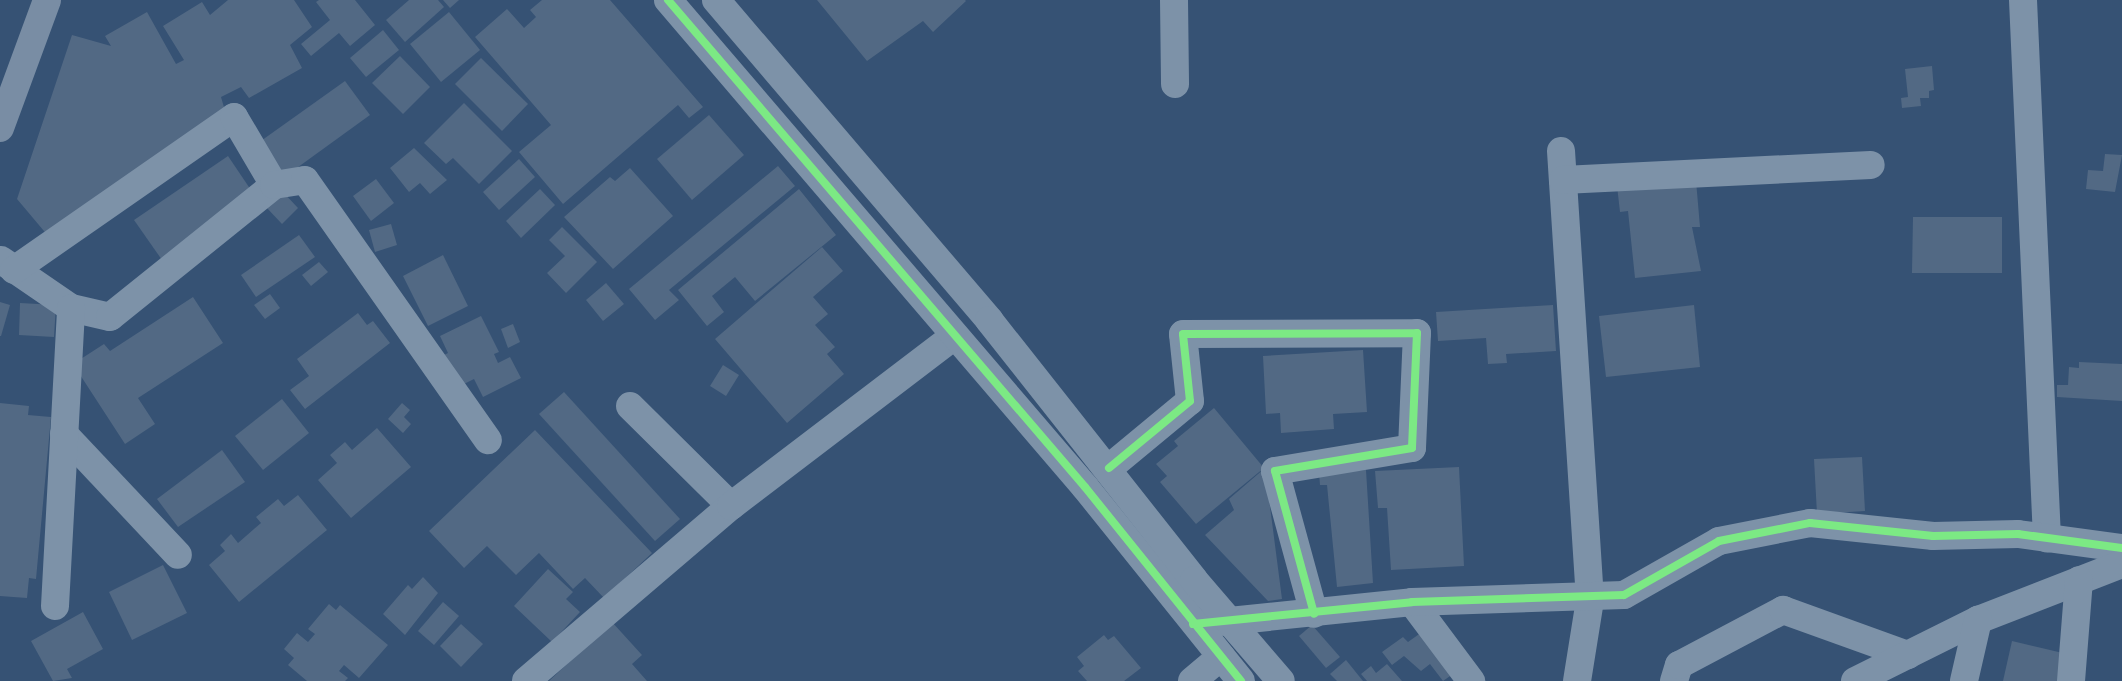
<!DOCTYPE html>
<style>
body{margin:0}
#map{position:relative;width:2122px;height:681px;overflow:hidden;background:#365274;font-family:"Archivo Narrow",sans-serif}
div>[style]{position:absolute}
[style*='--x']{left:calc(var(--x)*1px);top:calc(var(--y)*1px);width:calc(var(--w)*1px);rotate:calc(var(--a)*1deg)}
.building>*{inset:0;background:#526984}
.minor>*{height:28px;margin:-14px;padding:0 14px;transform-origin:14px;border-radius:14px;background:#7d92a8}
.tertiary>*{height:28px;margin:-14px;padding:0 14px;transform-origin:14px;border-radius:14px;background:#7d92a8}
.secondary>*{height:28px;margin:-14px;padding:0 14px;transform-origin:14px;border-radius:14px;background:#798da4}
.cycleway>*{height:8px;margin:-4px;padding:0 4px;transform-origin:4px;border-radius:4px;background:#7ce984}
span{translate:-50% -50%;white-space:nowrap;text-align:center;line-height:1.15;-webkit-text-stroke:4px #1b4f8f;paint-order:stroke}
</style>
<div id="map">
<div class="building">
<i style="clip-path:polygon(228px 0,294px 0,312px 27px,290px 45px,302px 68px,249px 98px,241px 87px,221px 97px,226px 114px,49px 237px,17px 199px,72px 35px,111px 46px,105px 36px,147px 12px,176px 64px,184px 60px,163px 26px,202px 2px,210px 15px)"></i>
<i style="clip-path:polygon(319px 0,355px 0,375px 25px,350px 46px,339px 33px,311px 56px,301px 44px,330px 20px,316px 2px)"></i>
<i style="clip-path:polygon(409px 0,438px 0,444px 7px,405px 42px,386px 20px)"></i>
<i style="clip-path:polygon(443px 0,459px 0,450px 8px)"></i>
<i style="clip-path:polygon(542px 0,610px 0,703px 107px,689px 118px,678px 105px,563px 204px,519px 152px,551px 125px,475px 37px,507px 9px,524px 28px,536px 17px,530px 10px)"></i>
<i style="clip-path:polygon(817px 0,965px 0,966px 1px,933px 32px,923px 21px,867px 61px)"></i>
<i style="clip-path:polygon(449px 12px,480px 50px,441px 82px,410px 44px)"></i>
<i style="clip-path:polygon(383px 30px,399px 50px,366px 77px,350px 58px)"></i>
<i style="clip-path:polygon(400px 56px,430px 87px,403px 114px,372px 83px)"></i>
<i style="clip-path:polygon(481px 58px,528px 104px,502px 131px,455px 84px)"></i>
<i style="clip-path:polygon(1932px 66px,1934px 90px,1929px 91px,1929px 98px,1920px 98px,1921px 106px,1902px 108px,1901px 98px,1908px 97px,1905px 69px)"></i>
<i style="clip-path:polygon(345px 81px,370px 115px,283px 178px,258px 143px)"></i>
<i style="clip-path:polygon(464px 103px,512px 151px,479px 184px,453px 158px,446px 164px,424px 143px)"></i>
<i style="clip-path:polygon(709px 115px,744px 155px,692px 200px,657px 159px)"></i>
<i style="clip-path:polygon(414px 148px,447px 180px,430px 194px,420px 183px,409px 192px,390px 168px)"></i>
<i style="clip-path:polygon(2105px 154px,2122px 155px,2115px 192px,2086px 189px,2088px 170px,2103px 171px)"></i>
<i style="clip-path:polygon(228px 156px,255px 196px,162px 260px,134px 220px)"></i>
<i style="clip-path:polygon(519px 159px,535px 177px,499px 210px,483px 192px)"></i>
<i style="clip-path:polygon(778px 166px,795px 186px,669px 290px,679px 300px,655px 320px,629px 289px)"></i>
<i style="clip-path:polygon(630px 168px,673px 216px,613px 269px,564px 217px,610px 177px,615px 181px)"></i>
<i style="clip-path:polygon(1695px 169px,1700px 227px,1692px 227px,1701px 271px,1635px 278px,1628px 211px,1620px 212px,1616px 177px)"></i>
<i style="clip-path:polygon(376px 179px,394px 203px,371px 221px,353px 196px)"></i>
<i style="clip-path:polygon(540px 189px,555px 205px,521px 238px,506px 221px)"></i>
<i style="clip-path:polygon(799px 189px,836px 235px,755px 301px,735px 277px,712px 296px,724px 312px,707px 326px,678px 290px)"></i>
<i style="clip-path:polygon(282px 191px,298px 208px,282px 224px,266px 207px)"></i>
<i style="clip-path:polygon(1913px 217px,2002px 217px,2002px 273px,1912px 273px)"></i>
<i style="clip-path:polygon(391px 224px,397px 245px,375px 252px,369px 230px)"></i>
<i style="clip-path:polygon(562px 227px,597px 262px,566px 293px,547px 273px,565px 256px,549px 240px)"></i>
<i style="clip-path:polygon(299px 235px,315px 257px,256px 297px,241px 275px)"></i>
<i style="clip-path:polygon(822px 247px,843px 271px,813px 297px,828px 314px,815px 325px,835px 347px,827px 354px,844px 374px,787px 423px,715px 339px)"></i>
<i style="clip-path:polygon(443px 255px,468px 306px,428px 326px,403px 276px)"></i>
<i style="clip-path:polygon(319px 262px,328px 272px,311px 286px,302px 275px)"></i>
<i style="clip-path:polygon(606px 283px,624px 304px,603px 321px,586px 300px)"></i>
<i style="clip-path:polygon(270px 294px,280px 308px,265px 319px,254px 305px)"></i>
<i style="clip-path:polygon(193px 297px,223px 343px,138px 398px,155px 424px,125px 444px,73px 364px,104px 344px,110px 351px)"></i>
<i style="clip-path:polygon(0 302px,10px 305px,1px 336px,0 336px)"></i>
<i style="clip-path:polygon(20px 303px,56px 305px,54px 337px,19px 335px)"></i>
<i style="clip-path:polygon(1553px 305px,1556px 351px,1506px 354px,1507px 363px,1488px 364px,1486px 338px,1438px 341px,1436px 312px)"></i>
<i style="clip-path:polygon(1694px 305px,1700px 367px,1606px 377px,1599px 316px)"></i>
<i style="clip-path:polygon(358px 313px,367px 325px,373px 321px,390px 343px,305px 409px,290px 390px,309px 376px,297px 359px)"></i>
<i style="clip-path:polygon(481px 316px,499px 352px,494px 354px,498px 363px,510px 357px,521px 378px,483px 397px,474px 379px,458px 387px,442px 356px,448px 353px,440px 336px)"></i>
<i style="clip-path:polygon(513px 324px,520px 342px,508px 348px,501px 329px)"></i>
<i style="clip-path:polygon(1363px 350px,1367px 412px,1333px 414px,1334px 429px,1281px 433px,1280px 413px,1266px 414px,1263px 356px)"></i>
<i style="clip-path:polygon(2079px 362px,2122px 364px,2122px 401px,2057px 397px,2057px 385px,2068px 385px,2069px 367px,2079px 368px)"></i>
<i style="clip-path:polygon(723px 365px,739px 375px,726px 396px,710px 386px)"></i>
<i style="clip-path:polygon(564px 392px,680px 519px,655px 541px,539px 414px)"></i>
<i style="clip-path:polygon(282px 399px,309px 433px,263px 470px,235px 436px)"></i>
<i style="clip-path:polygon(0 403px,29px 406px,28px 415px,51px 417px,36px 579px,29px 578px,27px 598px,0 596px)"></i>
<i style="clip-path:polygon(402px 403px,410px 410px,404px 417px,411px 424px,403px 433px,388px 419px)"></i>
<i style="clip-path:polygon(1214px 408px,1264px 468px,1196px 524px,1160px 482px,1167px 476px,1156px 464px,1178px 446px,1174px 441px)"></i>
<i style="clip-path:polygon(377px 428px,411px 467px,351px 518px,318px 480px,337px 463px,330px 455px,345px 442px,352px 450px)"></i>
<i style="clip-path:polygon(535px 430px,652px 553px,604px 598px,585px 578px,573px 589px,539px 553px,516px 575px,487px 546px,464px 568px,429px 531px)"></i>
<i style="clip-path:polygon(222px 450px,245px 482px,178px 527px,157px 499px)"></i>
<i style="clip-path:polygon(1862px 457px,1865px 511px,1817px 514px,1814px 459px)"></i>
<i style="clip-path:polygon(1459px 467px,1464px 566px,1391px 570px,1387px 508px,1378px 508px,1375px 471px)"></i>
<i style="clip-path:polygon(1265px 468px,1282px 599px,1268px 601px,1205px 535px,1234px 510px,1229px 499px)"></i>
<i style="clip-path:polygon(1366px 470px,1373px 583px,1337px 587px,1327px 485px,1320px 485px,1319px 473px)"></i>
<i style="clip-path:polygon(298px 495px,327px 530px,239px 602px,209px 565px,225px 551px,220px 545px,231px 534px,238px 543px,261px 523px,256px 517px,278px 499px,284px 506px)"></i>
<i style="clip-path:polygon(163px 565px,187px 613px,132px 640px,109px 592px)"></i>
<i style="clip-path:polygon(548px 569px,573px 592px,566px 599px,580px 612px,552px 642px,514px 606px)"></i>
<i style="clip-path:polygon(423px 577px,438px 593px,405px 635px,383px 614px,408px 585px,412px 589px)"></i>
<i style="clip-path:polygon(443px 602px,459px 616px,434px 645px,418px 631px)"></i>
<i style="clip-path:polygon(329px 604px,336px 610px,340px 605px,388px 645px,359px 678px,344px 665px,339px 671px,348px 678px,345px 681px,307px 681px,288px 665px,294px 658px,284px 649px,297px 633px,308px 642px,315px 634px,308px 629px)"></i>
<i style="clip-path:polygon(83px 612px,103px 649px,67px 669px,72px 678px,53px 681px,31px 641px)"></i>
<i style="clip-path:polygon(612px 622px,642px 655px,632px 664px,647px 681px,549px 681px)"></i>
<i style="clip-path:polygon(461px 624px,483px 644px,461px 667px,440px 646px)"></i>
<i style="clip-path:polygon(1312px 625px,1340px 657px,1326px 668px,1299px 636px)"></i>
<i style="clip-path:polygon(1422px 632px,1453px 674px,1443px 681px,1430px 664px,1421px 671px,1404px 656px,1392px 665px,1382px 652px,1403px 637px,1408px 642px)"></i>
<i style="clip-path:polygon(1104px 635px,1108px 640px,1114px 636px,1141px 668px,1124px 681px,1087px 681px,1078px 671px,1084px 666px,1077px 657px)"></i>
<i style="clip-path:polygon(2012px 641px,2067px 654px,2061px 681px,2003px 681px)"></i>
<i style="clip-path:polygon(1346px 660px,1363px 681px,1337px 681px,1330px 674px)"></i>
<i style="clip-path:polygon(1387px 664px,1402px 681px,1367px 681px,1361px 674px,1371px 666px,1376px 673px)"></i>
</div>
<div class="minor">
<i style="--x:1174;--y:0;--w:84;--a:89.3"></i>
<i style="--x:2023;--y:0;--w:539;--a:87.45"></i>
<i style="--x:1561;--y:151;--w:450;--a:86.3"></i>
<i style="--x:1590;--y:600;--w:82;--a:99.1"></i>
<i style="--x:1563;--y:180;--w:308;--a:-2.8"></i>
<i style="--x:1;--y:260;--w:85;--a:34.4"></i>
<i style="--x:71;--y:308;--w:40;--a:13"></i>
<i style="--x:110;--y:317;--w:211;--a:-38.8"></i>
<i style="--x:14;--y:270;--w:268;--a:-34.8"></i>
<i style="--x:234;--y:117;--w:79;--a:59.5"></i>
<i style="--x:274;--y:185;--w:31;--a:-9"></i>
<i style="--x:305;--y:180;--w:318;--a:54.9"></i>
<i style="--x:630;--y:406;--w:142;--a:44.7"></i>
<i style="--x:64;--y:434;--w:166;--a:46.7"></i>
<i style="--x:1109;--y:468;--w:105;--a:-39.6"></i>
<i style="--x:1190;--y:401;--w:67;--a:-96"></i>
<i style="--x:1183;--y:334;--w:234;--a:-0.2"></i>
<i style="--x:1417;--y:333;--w:115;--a:92.5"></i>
<i style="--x:1412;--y:448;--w:139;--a:170.5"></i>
<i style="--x:1275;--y:471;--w:148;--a:74.7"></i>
<i style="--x:1412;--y:602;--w:99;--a:53.2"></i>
<i style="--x:55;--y:606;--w:298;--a:-86.9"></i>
<i style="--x:1210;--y:623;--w:203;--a:-5.9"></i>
<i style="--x:1412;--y:602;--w:212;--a:-1.9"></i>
<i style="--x:1624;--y:595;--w:109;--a:-29.6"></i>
<i style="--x:1719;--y:541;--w:93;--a:-11.2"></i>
<i style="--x:1810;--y:523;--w:124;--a:6"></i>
<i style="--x:1933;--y:536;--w:85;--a:-1.3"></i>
<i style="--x:2018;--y:534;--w:105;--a:7.7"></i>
<i style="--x:526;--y:681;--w:270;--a:-40.5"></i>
<i style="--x:731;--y:506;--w:280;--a:-37.3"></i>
<i style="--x:1192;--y:681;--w:38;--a:-40"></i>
<i style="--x:1674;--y:681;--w:17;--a:-73"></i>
<i style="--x:1679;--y:665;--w:118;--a:-27.9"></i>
<i style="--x:1783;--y:610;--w:133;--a:19.8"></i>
<i style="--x:1855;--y:681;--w:137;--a:-26.4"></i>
<i style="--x:1978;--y:620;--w:155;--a:-21.3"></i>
<i style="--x:1964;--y:681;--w:63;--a:-77.1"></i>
<i style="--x:2071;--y:681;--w:101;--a:-85.5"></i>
</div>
<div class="tertiary">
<i style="--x:668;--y:0;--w:641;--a:49.43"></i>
<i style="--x:1085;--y:487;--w:249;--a:51.2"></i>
<i style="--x:716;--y:0;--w:421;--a:49.5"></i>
<i style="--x:989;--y:320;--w:331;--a:51.7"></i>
<i style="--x:1194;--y:580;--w:133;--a:49.3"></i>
</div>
<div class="secondary">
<i style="--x:0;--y:128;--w:136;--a:-69.8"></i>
</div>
<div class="cycleway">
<i style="--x:668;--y:0;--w:641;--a:49.43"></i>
<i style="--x:1085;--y:487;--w:249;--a:51.2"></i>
<i style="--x:1109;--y:468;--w:105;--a:-39.6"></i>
<i style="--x:1190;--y:401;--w:67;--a:-96"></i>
<i style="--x:1183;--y:334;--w:234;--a:-0.2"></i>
<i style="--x:1417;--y:333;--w:115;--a:92.5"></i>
<i style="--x:1412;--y:448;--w:139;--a:170.5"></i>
<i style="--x:1275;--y:471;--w:148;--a:74.7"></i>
<i style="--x:1193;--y:624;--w:220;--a:-5.7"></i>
<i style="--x:1412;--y:602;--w:212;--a:-1.9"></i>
<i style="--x:1624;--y:595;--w:109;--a:-29.6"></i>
<i style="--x:1719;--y:541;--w:93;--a:-11.2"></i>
<i style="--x:1810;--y:523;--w:124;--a:6"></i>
<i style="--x:1933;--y:536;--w:85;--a:-1.3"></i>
<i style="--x:2018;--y:534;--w:105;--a:7.7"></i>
</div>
</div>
